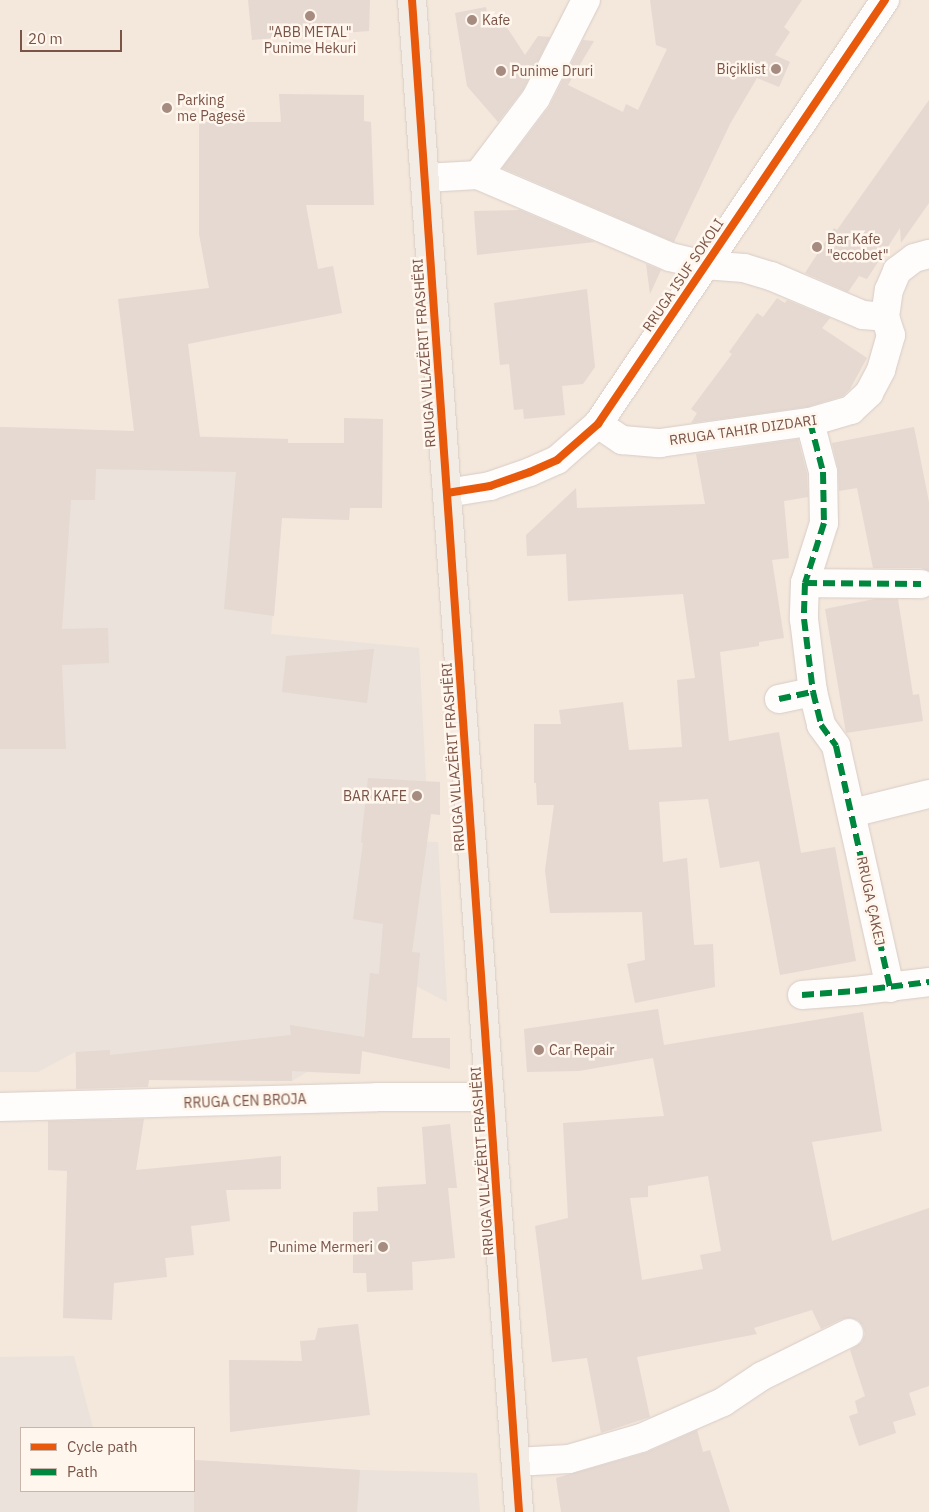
<!DOCTYPE html>
<meta charset="utf-8">
<style>
body{margin:0}
#map{position:relative;width:929px;height:1512px;overflow:hidden;background:#f8f2eb;font-family:"IBM Plex Sans",sans-serif}
div>[style]{position:absolute}
[style*='--x']{left:calc(var(--x)*1px);top:calc(var(--y)*1px);width:calc(var(--w)*1px);rotate:calc(var(--a)*1deg)}
.residential>*{inset:0;background:#f4e7db}
.industrial>*{inset:0;background:#ebe2db}
.building>*{inset:0;background:#e5d9d2}
.roads{filter:drop-shadow(0 0 1px #d7cdc8) drop-shadow(0 0 1px #d7cdc8)}
.minor>*{height:28px;margin:-14px;padding:0 14px;transform-origin:14px;border-radius:14px;background:#fefdfc}
.major>*{height:28px;margin:-14px;padding:0 14px;transform-origin:14px;border-radius:14px;background:#f3ece5}
.quiet>*{height:6px;margin-top:-3px;transform-origin:0;background:repeating-linear-gradient(90deg,#00873e 0 12px,transparent 0 18px)}
.cycleway>*{height:8px;margin:-4px;padding:0 4px;transform-origin:4px;border-radius:4px;background:#e8590c}
.dots>*{width:14px;height:14px;translate:-50% -50%;box-sizing:border-box;border:2px solid #fff6ed;border-radius:50%}
span{translate:-50% -50%;white-space:nowrap;text-align:center;line-height:1.15;-webkit-text-stroke:5px #fff6ed;paint-order:stroke}
.poi-label{font-size:14px;color:#7a5447}
.left{translate:0 -50%;text-align:left}
.right{translate:-100% -50%;text-align:right}
.street-label{font-size:14px;color:#7a5447}
.legend{position:absolute;left:20px;top:1427px;width:175px;height:65px;box-sizing:border-box;background:#fff6ed;border:1px solid #cab5ab;margin:0;padding:6px 9px;list-style:none;font-size:15px;color:#7a5447}
.legend li{display:flex;align-items:center;gap:10px;height:25px}
.legend b{width:25px;border:1px solid #cab5ab}
.scale{position:absolute;left:20px;top:30px;width:102px;height:22px;box-sizing:border-box;border:2px solid #7a5447;border-top:0;padding-left:6px;font-size:15px;line-height:18px;white-space:nowrap;color:#7a5447;-webkit-text-stroke:4px #fff6ed;paint-order:stroke}
</style>
<div id="map">
<div class="residential">
<i style="clip-path:polygon(evenodd,0 0,929px 0,929px 1512px,0 1512px,0 0,21px 1428px,194px 1428px,194px 1491px,21px 1491px,21px 1428px)"></i>
</div>
<div class="industrial">
<i style="clip-path:polygon(0 427px,78px 429px,77px 433px,288px 439px,271px 634px,419px 648px,426px 781px,394px 780px,392px 841px,438px 842px,447px 1002px,416px 986px,366px 1012px,360px 1074px,307px 1072px,292px 1081px,111px 1079px,76px 1069px,75px 1052px,38px 1072px,0 1072px)"></i>
<i style="clip-path:polygon(74px 1356px,93px 1428px,21px 1428px,21px 1491px,194px 1491px,194px 1460px,360px 1470px,477px 1473px,480px 1512px,0 1512px,0 1357px)"></i>
</div>
<div class="building">
<i style="clip-path:polygon(248px 0,370px 0,369px 31px,252px 40px)"></i>
<i style="clip-path:polygon(650px 0,802px 0,784px 27px,790px 32px,775px 55px,790px 62px,779px 87px,757px 78px,730px 124px,674px 242px,502px 168px,549px 107px,583px 40px,594px 41px,568px 85px,623px 112px,626px 104px,638px 110px,667px 49px,656px 45px)"></i>
<i style="clip-path:polygon(486px 7px,490px 28px,504px 23px,525px 55px,538px 36px,550px 37px,523px 90px,498px 122px,467px 86px,455px 13px)"></i>
<i style="clip-path:polygon(279px 94px,364px 95px,364px 121px,371px 122px,374px 205px,306px 205px,318px 269px,333px 266px,342px 313px,188px 344px,200px 437px,288px 439px,288px 443px,344px 443px,344px 418px,383px 419px,382px 508px,350px 508px,349px 520px,282px 518px,274px 616px,224px 609px,236px 472px,96px 469px,95px 500px,71px 500px,62px 629px,108px 628px,109px 663px,62px 665px,66px 749px,0 749px,0 427px,134px 431px,118px 299px,209px 288px,199px 234px,199px 122px,281px 122px)"></i>
<i style="clip-path:polygon(929px 100px,929px 203px,901px 243px,900px 228px,867px 279px,859px 276px,848px 292px,805px 273px,834px 228px,837px 230px)"></i>
<i style="clip-path:polygon(520px 210px,595px 242px,477px 255px,474px 211px)"></i>
<i style="clip-path:polygon(646px 264px,661px 270px,650px 294px)"></i>
<i style="clip-path:polygon(587px 289px,595px 367px,583px 384px,562px 386px,565px 415px,524px 419px,523px 409px,514px 410px,509px 364px,500px 365px,494px 303px)"></i>
<i style="clip-path:polygon(777px 298px,785px 303px,787px 300px,830px 318px,822px 328px,867px 358px,850px 389px,843px 396px,807px 407px,691px 423px,697px 413px,691px 409px,732px 354px,729px 352px,757px 313px,763px 317px)"></i>
<i style="clip-path:polygon(914px 427px,929px 502px,929px 571px,921px 568px,873px 568px,857px 488px,839px 491px,838px 468px,832px 443px)"></i>
<i style="clip-path:polygon(798px 439px,807px 474px,808px 497px,784px 501px,789px 558px,772px 560px,784px 638px,759px 642px,759px 646px,720px 652px,729px 741px,779px 732px,801px 853px,835px 847px,856px 961px,780px 975px,759px 861px,720px 868px,708px 799px,659px 802px,663px 862px,687px 858px,694px 945px,713px 944px,715px 987px,635px 1003px,627px 964px,645px 960px,642px 912px,550px 913px,545px 870px,554px 805px,537px 805px,536px 783px,534px 783px,534px 724px,561px 724px,559px 710px,623px 702px,629px 750px,682px 747px,677px 680px,695px 678px,683px 594px,568px 601px,566px 554px,527px 556px,526px 535px,576px 488px,577px 508px,705px 504px,696px 454px)"></i>
<i style="clip-path:polygon(874px 599px,898px 599px,913px 695px,919px 694px,923px 721px,846px 733px,825px 609px)"></i>
<i style="clip-path:polygon(374px 649px,367px 703px,282px 692px,286px 656px)"></i>
<i style="clip-path:polygon(368px 778px,440px 782px,440px 815px,431px 814px,412px 952px,420px 953px,412px 1038px,450px 1038px,450px 1069px,362px 1051px,360px 1074px,292px 1071px,292px 1081px,149px 1080px,148px 1087px,76px 1089px,76px 1052px,110px 1050px,110px 1055px,291px 1035px,290px 1025px,364px 1037px,370px 973px,379px 974px,383px 924px,353px 919px,363px 843px,361px 842px)"></i>
<i style="clip-path:polygon(evenodd,658px 1009px,664px 1045px,863px 1012px,882px 1131px,812px 1142px,832px 1241px,929px 1208px,929px 1386px,909px 1393px,916px 1415px,893px 1422px,896px 1433px,859px 1446px,849px 1416px,858px 1413px,855px 1401px,865px 1396px,850px 1350px,862px 1342px,865px 1334px,863px 1326px,858px 1320px,850px 1318px,842px 1319px,821px 1329px,812px 1310px,754px 1328px,757px 1334px,637px 1357px,650px 1417px,601px 1433px,587px 1358px,552px 1362px,535px 1226px,568px 1218px,563px 1123px,664px 1116px,653px 1058px,579px 1071px,527px 1072px,524px 1029px,658px 1009px,708px 1176px,721px 1251px,700px 1255px,703px 1269px,642px 1280px,630px 1198px,648px 1197px,648px 1186px,708px 1176px)"></i>
<i style="clip-path:polygon(144px 1119px,136px 1170px,281px 1156px,281px 1189px,226px 1190px,230px 1221px,191px 1226px,194px 1255px,165px 1258px,167px 1277px,114px 1283px,112px 1320px,63px 1318px,67px 1171px,48px 1170px,48px 1121px)"></i>
<i style="clip-path:polygon(450px 1124px,457px 1188px,448px 1188px,455px 1258px,412px 1262px,413px 1290px,367px 1292px,366px 1273px,353px 1273px,353px 1212px,378px 1211px,377px 1187px,426px 1184px,422px 1127px)"></i>
<i style="clip-path:polygon(358px 1324px,370px 1415px,230px 1432px,229px 1360px,302px 1361px,300px 1341px,315px 1340px,318px 1328px)"></i>
<i style="clip-path:polygon(697px 1430px,703px 1452px,710px 1450px,730px 1512px,561px 1512px,556px 1478px,645px 1453px)"></i>
<i style="clip-path:polygon(194px 1460px,360px 1470px,357px 1512px,194px 1512px)"></i>
</div>
<div class="roads">
<div class="minor">
<i style="--x:478;--y:175;--w:209;--a:23.1"></i>
<i style="--x:670;--y:257;--w:35;--a:13"></i>
<i style="--x:704;--y:265;--w:40;--a:4.3"></i>
<i style="--x:744;--y:268;--w:28;--a:17"></i>
<i style="--x:771;--y:276;--w:100;--a:23"></i>
<i style="--x:863;--y:315;--w:22;--a:5"></i>
<i style="--x:425;--y:178;--w:53;--a:-3.2"></i>
<i style="--x:478;--y:175;--w:96;--a:-53"></i>
<i style="--x:536;--y:98;--w:110;--a:-63"></i>
<i style="--x:810;--y:422;--w:52;--a:75.4"></i>
<i style="--x:823;--y:472;--w:51;--a:88.9"></i>
<i style="--x:824;--y:523;--w:63;--a:107.6"></i>
<i style="--x:805;--y:583;--w:36;--a:92"></i>
<i style="--x:804;--y:619;--w:74;--a:83"></i>
<i style="--x:598;--y:424;--w:29;--a:34"></i>
<i style="--x:622;--y:440;--w:38;--a:5"></i>
<i style="--x:660;--y:443;--w:151;--a:-8"></i>
<i style="--x:810;--y:422;--w:43;--a:-16.3"></i>
<i style="--x:851;--y:410;--w:25;--a:-43"></i>
<i style="--x:869;--y:393;--w:26;--a:-62"></i>
<i style="--x:881;--y:370;--w:36;--a:-74"></i>
<i style="--x:891;--y:335;--w:19;--a:-108"></i>
<i style="--x:885;--y:317;--w:27;--a:-82"></i>
<i style="--x:889;--y:290;--w:21;--a:-67"></i>
<i style="--x:897;--y:271;--w:21;--a:-37"></i>
<i style="--x:914;--y:258;--w:16;--a:-15"></i>
<i style="--x:447;--y:493;--w:44;--a:-9.2"></i>
<i style="--x:490;--y:486;--w:42;--a:-19.3"></i>
<i style="--x:530;--y:472;--w:30;--a:-24"></i>
<i style="--x:557;--y:460;--w:55;--a:-41.3"></i>
<i style="--x:598;--y:424;--w:512;--a:-55.91"></i>
<i style="--x:805;--y:583;--w:116;--a:0.5"></i>
<i style="--x:779;--y:699;--w:35;--a:-12"></i>
<i style="--x:813;--y:692;--w:34;--a:76"></i>
<i style="--x:821;--y:725;--w:26;--a:54"></i>
<i style="--x:836;--y:746;--w:248;--a:77.4"></i>
<i style="--x:852;--y:813;--w:79;--a:-13.9"></i>
<i style="--x:802;--y:995;--w:53;--a:-4.3"></i>
<i style="--x:855;--y:991;--w:75;--a:-6.9"></i>
<i style="--x:0;--y:1107;--w:377;--a:-1.5"></i>
<i style="--x:377;--y:1097;--w:113;--a:0"></i>
<i style="--x:516;--y:1462;--w:53;--a:-3.2"></i>
<i style="--x:569;--y:1459;--w:75;--a:-16.3"></i>
<i style="--x:641;--y:1438;--w:90;--a:-23.7"></i>
<i style="--x:723;--y:1402;--w:47;--a:-33.7"></i>
<i style="--x:762;--y:1376;--w:97;--a:-26.3"></i>
</div>
<div class="major">
<i style="--x:412;--y:0;--w:1516;--a:85.95"></i>
</div>
</div>
<div class="quiet">
<i style="--x:810;--y:422;--w:52;--a:75.4"></i>
<i style="--x:823;--y:472;--w:51;--a:88.9"></i>
<i style="--x:824;--y:523;--w:63;--a:107.6"></i>
<i style="--x:805;--y:583;--w:36;--a:92"></i>
<i style="--x:804;--y:619;--w:74;--a:83"></i>
<i style="--x:805;--y:583;--w:116;--a:0.5"></i>
<i style="--x:779;--y:699;--w:35;--a:-12"></i>
<i style="--x:813;--y:692;--w:34;--a:76"></i>
<i style="--x:821;--y:725;--w:26;--a:54"></i>
<i style="--x:836;--y:746;--w:248;--a:77.4"></i>
<i style="--x:802;--y:995;--w:53;--a:-4.3"></i>
<i style="--x:855;--y:991;--w:75;--a:-6.9"></i>
</div>
<div class="cycleway">
<i style="--x:412;--y:0;--w:1516;--a:85.95"></i>
<i style="--x:447;--y:493;--w:44;--a:-9.2"></i>
<i style="--x:490;--y:486;--w:42;--a:-19.3"></i>
<i style="--x:530;--y:472;--w:30;--a:-24"></i>
<i style="--x:557;--y:460;--w:55;--a:-41.3"></i>
<i style="--x:598;--y:424;--w:512;--a:-55.91"></i>
</div>
<div class="dots">
<i style="left:310px;top:16px;background:#a68b80"></i>
<i style="left:472px;top:20px;background:#a68b80"></i>
<i style="left:776px;top:69px;background:#a68b80"></i>
<i style="left:501px;top:71px;background:#a68b80"></i>
<i style="left:167px;top:108px;background:#a68b80"></i>
<i style="left:817px;top:247px;background:#a68b80"></i>
<i style="left:417px;top:796px;background:#a68b80"></i>
<i style="left:539px;top:1050px;background:#a68b80"></i>
<i style="left:383px;top:1247px;background:#a68b80"></i>
</div>
<div class="poi-label">
<span class="left" style="left:482px;top:20px">Kafe</span>
<span style="left:310px;top:40px">"ABB METAL"<br>Punime Hekuri</span>
<span class="right" style="left:766px;top:69px">Biçiklist</span>
<span class="left" style="left:511px;top:71px">Punime Druri</span>
<span class="left" style="left:177px;top:108px">Parking<br>me Pagesë</span>
<span class="left" style="left:827px;top:247px">Bar Kafe<br>"eccobet"</span>
<span class="right" style="left:407px;top:796px">BAR KAFE</span>
<span class="left" style="left:549px;top:1050px">Car Repair</span>
<span class="right" style="left:373px;top:1247px">Punime Mermeri</span>
</div>
<div class="street-label">
<span style="left:683px;top:275px;rotate:-56deg">RRUGA ISUF SOKOLI</span>
<span style="left:424px;top:353px;rotate:-94deg">RRUGA VLLAZËRIT FRASHËRI</span>
<span style="left:743px;top:430px;rotate:-8deg">RRUGA TAHIR DIZDARI</span>
<span style="left:453px;top:757px;rotate:-94deg">RRUGA VLLAZËRIT FRASHËRI</span>
<span style="left:871px;top:901px;rotate:78deg">RRUGA ÇAKEJ</span>
<span style="left:245px;top:1101px;rotate:-2deg">RRUGA CEN BROJA</span>
<span style="left:482px;top:1161px;rotate:-94deg">RRUGA VLLAZËRIT FRASHËRI</span>
</div>
<ul class="legend">
<li><b style="height:6px;background:#e8590c"></b>Cycle path</li>
<li><b style="height:6px;background:#00873e"></b>Path</li>
</ul>
<div class="scale">20 m</div>
</div>
